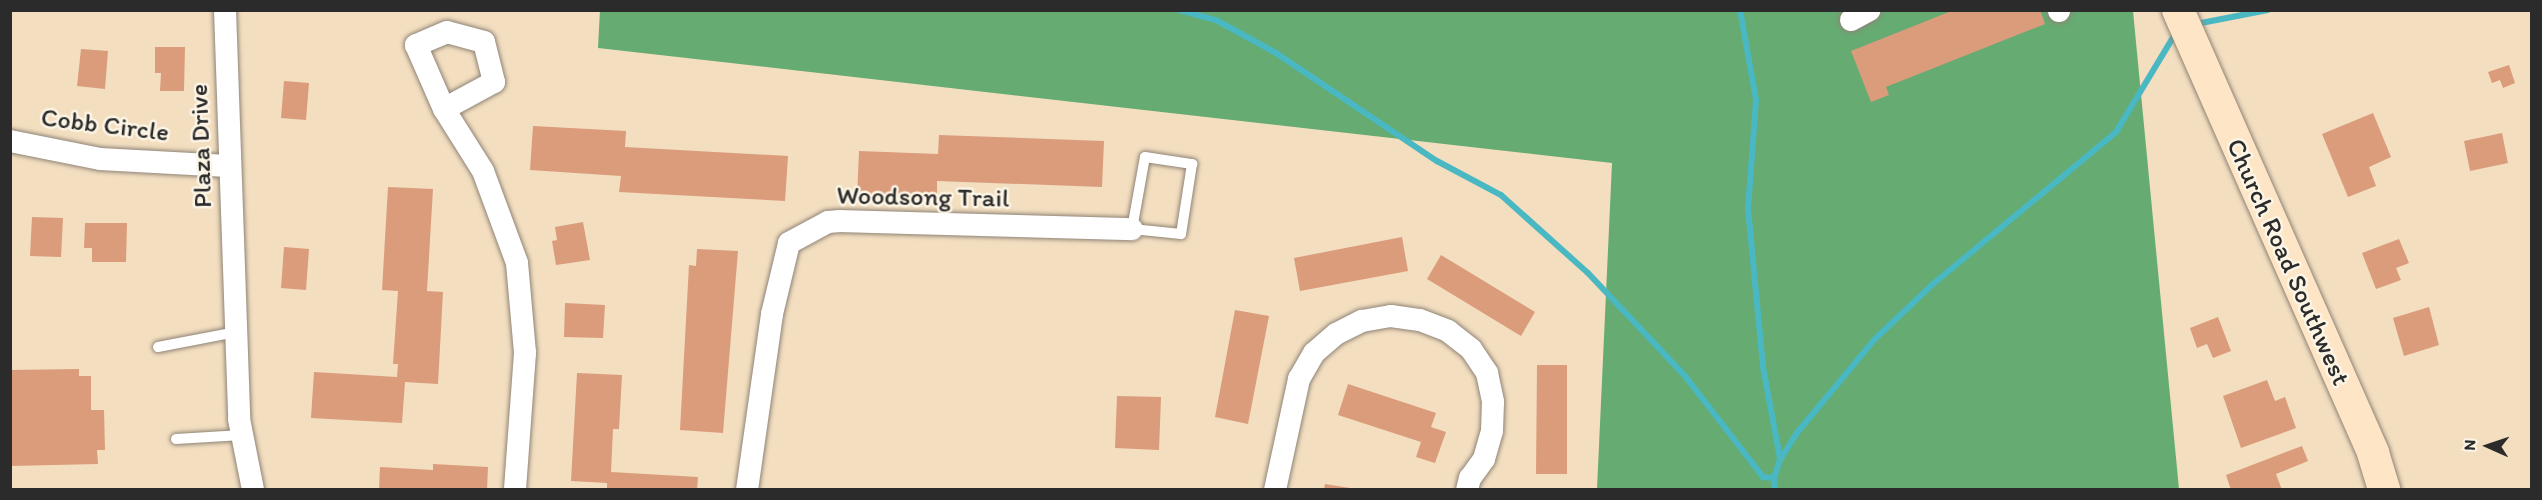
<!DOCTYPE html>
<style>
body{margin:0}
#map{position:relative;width:2542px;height:500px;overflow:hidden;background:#f3dec0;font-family:Itim,sans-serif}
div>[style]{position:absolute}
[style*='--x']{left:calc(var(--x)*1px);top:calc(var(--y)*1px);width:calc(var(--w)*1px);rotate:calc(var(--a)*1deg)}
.forest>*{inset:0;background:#66ab72}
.stream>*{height:6px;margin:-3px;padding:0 3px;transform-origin:3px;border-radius:3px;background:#49b8c2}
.building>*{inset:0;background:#da9c7b}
.roads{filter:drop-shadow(0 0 2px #8f8476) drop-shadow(0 0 2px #8f8476)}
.lane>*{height:10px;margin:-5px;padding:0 5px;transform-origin:5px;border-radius:5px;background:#fff}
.street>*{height:22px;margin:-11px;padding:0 11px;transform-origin:11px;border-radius:11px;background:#fff}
.secondary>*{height:32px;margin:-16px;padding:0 16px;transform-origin:16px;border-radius:16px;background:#fde5c5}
span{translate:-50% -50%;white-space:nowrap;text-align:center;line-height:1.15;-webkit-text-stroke:5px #fcf5e5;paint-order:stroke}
.street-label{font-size:26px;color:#2b2b2b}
.frame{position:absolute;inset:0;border:12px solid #2b2b2b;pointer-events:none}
.north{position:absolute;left:2458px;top:416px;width:60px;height:60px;-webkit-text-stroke:4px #fcf5e5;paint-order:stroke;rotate:273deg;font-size:16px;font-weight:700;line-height:24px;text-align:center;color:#2b2b2b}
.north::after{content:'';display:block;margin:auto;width:21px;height:27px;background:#2b2b2b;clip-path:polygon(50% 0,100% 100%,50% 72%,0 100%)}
</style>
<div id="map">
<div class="forest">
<i style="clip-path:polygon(600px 10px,2133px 11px,2179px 489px,1597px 489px,1612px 163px,598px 48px)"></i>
</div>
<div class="stream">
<i style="--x:1180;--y:10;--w:37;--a:16"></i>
<i style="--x:1216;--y:20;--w:68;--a:28.8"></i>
<i style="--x:1276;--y:53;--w:194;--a:33.9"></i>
<i style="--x:1437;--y:161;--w:72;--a:28"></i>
<i style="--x:1501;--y:195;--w:117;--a:41.9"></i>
<i style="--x:1588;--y:273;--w:141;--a:46.7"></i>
<i style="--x:1685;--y:376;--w:128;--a:52.3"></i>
<i style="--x:1763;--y:477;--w:11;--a:5"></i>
<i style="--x:1740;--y:10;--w:91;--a:79.9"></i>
<i style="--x:1756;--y:100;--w:108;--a:94.2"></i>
<i style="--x:1748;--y:208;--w:160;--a:84.6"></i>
<i style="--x:1763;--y:367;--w:94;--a:79.5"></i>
<i style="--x:2201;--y:23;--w:68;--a:-11"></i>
<i style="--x:1775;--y:490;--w:12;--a:-95"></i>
<i style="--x:1774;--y:478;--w:19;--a:-72"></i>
<i style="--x:1780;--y:460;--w:31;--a:-58"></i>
<i style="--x:1796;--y:434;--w:124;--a:-50.3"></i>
<i style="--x:1875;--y:339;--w:80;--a:-43.5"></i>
<i style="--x:1933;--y:284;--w:238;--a:-39.7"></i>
<i style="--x:2116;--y:132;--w:112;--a:-58.9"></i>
</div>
<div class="building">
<i style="clip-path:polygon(1954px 10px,2040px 10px,2045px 24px,1886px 87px,1889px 95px,1871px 102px,1851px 51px)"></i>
<i style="clip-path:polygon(155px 47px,185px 47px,184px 91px,160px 91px,161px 73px,155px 73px)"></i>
<i style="clip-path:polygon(81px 49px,108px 51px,105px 89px,77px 86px)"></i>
<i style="clip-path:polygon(2509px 65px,2515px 83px,2503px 88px,2500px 80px,2492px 83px,2488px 72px)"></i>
<i style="clip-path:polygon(284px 81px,309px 83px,306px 120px,281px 118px)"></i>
<i style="clip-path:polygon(2373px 113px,2391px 157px,2369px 167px,2376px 186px,2348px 197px,2322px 134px)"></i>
<i style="clip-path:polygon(533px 126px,626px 131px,625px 147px,788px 156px,785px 201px,619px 192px,621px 176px,530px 170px)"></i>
<i style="clip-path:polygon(2502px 133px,2508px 163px,2470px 171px,2464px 141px)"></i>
<i style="clip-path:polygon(939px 135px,1104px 141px,1102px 187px,937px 181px,937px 199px,857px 197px,859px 151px,938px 154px)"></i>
<i style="clip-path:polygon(388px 187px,433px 189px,427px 291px,443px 292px,438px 384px,405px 382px,402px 423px,311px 418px,314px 372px,397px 377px,398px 364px,393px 364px,398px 291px,382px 290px)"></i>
<i style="clip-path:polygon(32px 217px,63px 218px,61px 257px,30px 256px)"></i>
<i style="clip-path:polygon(583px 222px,590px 260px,556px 265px,552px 241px,557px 240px,555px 227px)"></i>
<i style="clip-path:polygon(85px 223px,127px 223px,126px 262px,92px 262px,92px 248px,84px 248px)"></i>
<i style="clip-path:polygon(1402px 237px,1408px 271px,1300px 291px,1294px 258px)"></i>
<i style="clip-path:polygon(2399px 239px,2409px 263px,2396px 268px,2401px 280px,2376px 289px,2362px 253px)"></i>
<i style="clip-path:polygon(284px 247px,309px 249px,306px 290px,281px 288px)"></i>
<i style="clip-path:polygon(697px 249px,738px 251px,723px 433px,680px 430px,689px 265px,696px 266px)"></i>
<i style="clip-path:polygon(1441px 255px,1535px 312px,1521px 336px,1427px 279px)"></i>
<i style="clip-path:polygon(565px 303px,605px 305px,603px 338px,564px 337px)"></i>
<i style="clip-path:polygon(2429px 307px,2439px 345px,2404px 356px,2393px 318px)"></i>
<i style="clip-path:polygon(1235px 310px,1269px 316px,1248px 424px,1215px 417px)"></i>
<i style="clip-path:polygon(2218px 317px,2231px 351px,2213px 358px,2207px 344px,2197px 348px,2190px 328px)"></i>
<i style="clip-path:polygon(1537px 365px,1567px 365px,1567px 474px,1536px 474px)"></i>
<i style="clip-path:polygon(79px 369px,79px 376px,91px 376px,91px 410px,104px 410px,105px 450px,97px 450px,98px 464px,10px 466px,10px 370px)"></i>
<i style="clip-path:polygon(577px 373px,622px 375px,619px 429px,613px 429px,611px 472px,698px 477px,697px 490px,607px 490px,607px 483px,571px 481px)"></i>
<i style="clip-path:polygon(2267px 380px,2275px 401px,2285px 397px,2296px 428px,2241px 448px,2223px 396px)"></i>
<i style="clip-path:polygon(1348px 384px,1436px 413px,1431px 427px,1446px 432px,1435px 463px,1416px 457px,1421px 442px,1338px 415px)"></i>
<i style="clip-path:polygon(1117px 396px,1161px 397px,1159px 450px,1115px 448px)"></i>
<i style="clip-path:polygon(2302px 446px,2308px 461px,2276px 474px,2282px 490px,2231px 490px,2226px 475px)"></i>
<i style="clip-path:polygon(433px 464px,488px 467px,487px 490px,379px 490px,380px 467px,433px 470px)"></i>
<i style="clip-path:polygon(1325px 484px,1350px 488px,1349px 490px,1324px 490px)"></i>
</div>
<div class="roads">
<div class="lane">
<i style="--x:1145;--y:157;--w:48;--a:8.5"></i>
<i style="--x:1192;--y:164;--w:71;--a:98.9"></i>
<i style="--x:1181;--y:234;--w:49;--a:-174.2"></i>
<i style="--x:1132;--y:229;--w:73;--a:-79.8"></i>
<i style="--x:158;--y:347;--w:79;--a:-10.9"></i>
<i style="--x:176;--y:439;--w:66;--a:-3.5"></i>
</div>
<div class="street">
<i style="--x:225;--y:10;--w:409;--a:88"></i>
<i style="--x:239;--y:419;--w:72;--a:78.8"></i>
<i style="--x:2059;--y:10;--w:1;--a:90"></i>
<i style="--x:1851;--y:20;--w:21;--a:-28"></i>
<i style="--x:444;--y:109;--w:57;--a:-28.4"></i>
<i style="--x:494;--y:82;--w:41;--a:-104"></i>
<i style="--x:484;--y:42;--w:38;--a:-165"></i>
<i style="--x:447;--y:32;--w:34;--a:157"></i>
<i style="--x:416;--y:45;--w:70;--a:66.4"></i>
<i style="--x:444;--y:109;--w:73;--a:57.8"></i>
<i style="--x:483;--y:171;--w:98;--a:69.7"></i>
<i style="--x:517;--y:263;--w:90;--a:84.9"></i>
<i style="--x:525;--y:353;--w:137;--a:94.2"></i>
<i style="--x:10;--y:141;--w:92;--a:11.3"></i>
<i style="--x:100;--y:159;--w:128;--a:3.1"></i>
<i style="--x:747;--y:490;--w:178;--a:-81.9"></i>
<i style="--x:772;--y:314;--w:73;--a:-76.5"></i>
<i style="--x:789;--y:243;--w:44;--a:-28.3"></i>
<i style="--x:828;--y:222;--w:12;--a:-5"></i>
<i style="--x:840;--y:221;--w:292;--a:1.6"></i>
<i style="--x:1275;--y:490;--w:114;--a:-77.8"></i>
<i style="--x:1299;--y:379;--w:30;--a:-60"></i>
<i style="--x:1314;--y:353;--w:29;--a:-41"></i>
<i style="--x:1336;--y:334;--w:29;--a:-27"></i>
<i style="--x:1362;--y:321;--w:29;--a:-10"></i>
<i style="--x:1391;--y:316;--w:29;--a:8"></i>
<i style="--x:1420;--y:320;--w:30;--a:21"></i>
<i style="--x:1448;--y:331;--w:29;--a:38"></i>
<i style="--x:1471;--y:349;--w:29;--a:56"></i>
<i style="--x:1487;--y:373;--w:30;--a:78"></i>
<i style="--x:1493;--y:402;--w:29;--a:92"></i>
<i style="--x:1492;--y:431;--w:29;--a:106"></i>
<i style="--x:1484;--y:459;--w:24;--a:126"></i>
<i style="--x:1470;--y:478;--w:12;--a:104"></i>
</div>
<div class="secondary">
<i style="--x:2178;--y:10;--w:484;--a:66.2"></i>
<i style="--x:2373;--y:453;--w:39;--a:73"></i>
</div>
</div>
<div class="street-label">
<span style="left:105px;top:125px;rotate:7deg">Cobb Circle</span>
<span style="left:201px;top:146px;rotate:-92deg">Plaza Drive</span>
<span style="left:923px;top:197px;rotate:1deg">Woodsong Trail</span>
<span style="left:2288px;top:262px;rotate:66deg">Church Road Southwest</span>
</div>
<div class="frame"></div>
<div class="north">N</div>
</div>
